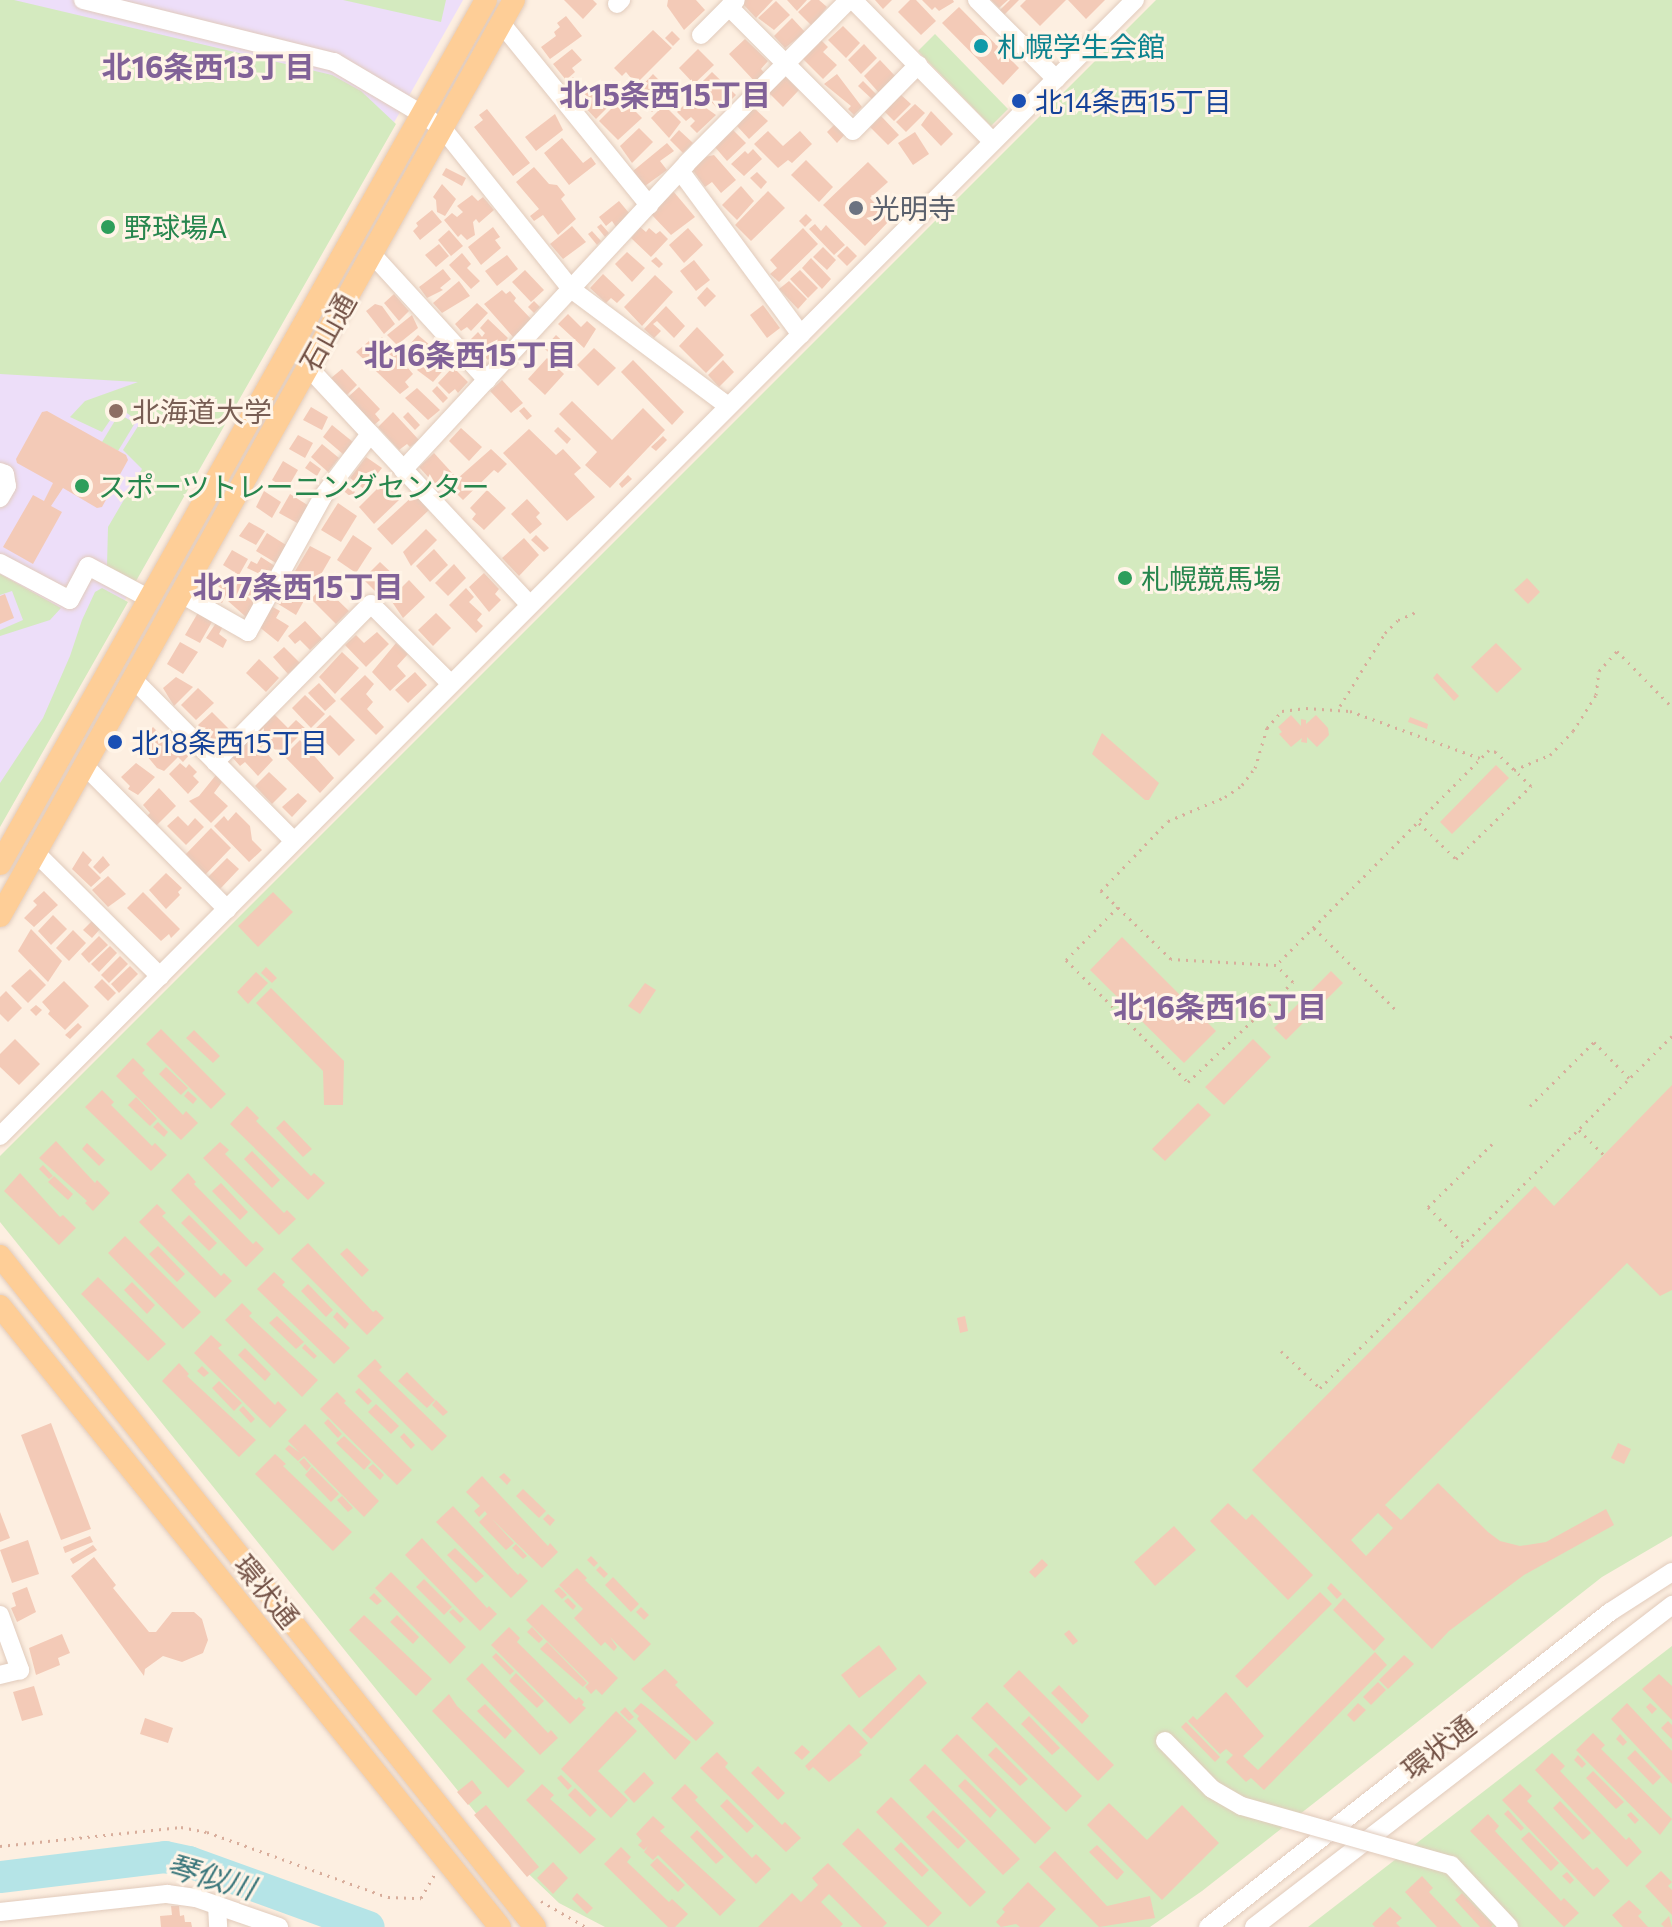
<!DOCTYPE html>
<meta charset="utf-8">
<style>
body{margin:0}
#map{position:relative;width:1672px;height:1927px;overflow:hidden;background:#fdefe1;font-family:Commissioner,"Noto Sans JP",sans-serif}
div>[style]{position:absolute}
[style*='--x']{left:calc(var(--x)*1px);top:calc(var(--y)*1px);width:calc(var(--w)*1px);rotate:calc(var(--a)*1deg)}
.education>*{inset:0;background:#eddef9}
.green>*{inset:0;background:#d4eabf}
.river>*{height:32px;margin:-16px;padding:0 16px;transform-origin:16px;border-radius:16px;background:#b5e4e7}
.building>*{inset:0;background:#f3cab7}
.path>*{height:3px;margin-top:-1.5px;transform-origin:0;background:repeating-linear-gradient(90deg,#d8ad9b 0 2px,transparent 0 8px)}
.roads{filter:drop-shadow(0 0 2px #e1cbbc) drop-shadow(0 0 2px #e1cbbc)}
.minor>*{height:18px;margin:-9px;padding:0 9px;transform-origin:9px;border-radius:9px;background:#fff}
.major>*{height:22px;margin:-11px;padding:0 11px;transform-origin:11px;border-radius:11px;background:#fece97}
.bridges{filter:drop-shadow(0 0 2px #e1cbbc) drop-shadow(0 0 2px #e1cbbc)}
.minor-bridge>*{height:18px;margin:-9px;padding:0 9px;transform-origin:9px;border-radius:9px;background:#fff}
.dots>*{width:22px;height:22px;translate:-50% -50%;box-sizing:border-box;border:4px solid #fff4e7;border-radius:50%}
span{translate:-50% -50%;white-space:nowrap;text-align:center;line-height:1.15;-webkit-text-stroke:6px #fff4e7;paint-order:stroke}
.culture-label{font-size:28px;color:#0d838f}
.left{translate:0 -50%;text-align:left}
.transit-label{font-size:28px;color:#164399}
.worship-label{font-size:28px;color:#5b616d}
.leisure-label{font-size:28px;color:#27864d}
.street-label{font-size:28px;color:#745347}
.education-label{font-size:28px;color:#785e54}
.neighbourhood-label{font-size:30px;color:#816298;font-weight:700}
.water-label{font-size:30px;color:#3a767b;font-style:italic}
</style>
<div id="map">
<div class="education">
<i style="clip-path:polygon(0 0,463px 0,0 822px)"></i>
</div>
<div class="green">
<i style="clip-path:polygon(0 0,14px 0,332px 75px,361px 91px,396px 124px,136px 581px,107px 566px,108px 527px,142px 469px,123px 450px,140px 423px,119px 407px,102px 432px,70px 417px,85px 401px,138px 382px,0 374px)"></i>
<i style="clip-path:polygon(343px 0,446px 0,441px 22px)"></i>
<i style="clip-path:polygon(1156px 0,1672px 0,1672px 1536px,1602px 1577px,1202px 1891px,1150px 1927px,605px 1927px,559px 1903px,512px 1858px,0 1222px,0 1156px)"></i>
<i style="clip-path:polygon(935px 34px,1008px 109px,991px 126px,918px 51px)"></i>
<i style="clip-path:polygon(119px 414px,135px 423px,118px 451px,102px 442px)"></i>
<i style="clip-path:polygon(0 574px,61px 608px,50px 620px,0 636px,0 630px,23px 620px,12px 591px,0 595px)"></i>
<i style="clip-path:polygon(102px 588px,128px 602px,0 827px,0 783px,43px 718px,70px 656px,82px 620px,95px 592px)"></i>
<i style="clip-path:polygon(1672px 1646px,1672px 1927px,1308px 1927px)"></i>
</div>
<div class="river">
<i style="--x:0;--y:1877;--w:166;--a:-6.9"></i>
<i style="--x:165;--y:1857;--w:25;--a:12"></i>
<i style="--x:189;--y:1862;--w:191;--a:19.9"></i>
</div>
<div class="building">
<i style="clip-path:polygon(564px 0,593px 0,597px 4px,583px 19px)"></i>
<i style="clip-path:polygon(668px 0,696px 0,705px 10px,684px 30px,667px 6px)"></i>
<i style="clip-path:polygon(745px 0,773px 0,756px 18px,742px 3px)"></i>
<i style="clip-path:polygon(787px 0,807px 0,797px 11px)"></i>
<i style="clip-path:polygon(811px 0,819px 0,827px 7px,812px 26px,798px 12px)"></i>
<i style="clip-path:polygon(875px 0,892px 0,883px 9px)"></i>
<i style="clip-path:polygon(910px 0,916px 0,936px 21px,921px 35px,898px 12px)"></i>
<i style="clip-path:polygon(922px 0,953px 0,954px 2px,939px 11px,935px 7px,932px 10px)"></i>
<i style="clip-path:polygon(991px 0,1008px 0,999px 8px)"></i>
<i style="clip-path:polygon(1010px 0,1019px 0,1003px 16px,998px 12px)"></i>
<i style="clip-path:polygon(1026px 0,1066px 0,1040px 26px,1020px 6px)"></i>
<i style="clip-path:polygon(1068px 0,1105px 0,1086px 19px)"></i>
<i style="clip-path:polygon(776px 1px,790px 15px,774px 30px,758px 18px)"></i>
<i style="clip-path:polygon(959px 7px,1019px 68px,1003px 85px,942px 23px)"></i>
<i style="clip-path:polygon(566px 16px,582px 36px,550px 59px,541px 47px,556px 36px,554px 32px,560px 27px,557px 23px)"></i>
<i style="clip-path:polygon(792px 18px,805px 32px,785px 48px,774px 36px)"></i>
<i style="clip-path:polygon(843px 26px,860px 43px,846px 58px,828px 40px)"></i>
<i style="clip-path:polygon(653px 30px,672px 48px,636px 84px,626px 72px,622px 76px,614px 68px)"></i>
<i style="clip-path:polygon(672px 31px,680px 39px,673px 46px,665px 38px)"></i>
<i style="clip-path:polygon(745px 39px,768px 61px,761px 69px,766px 75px,757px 84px,729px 54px)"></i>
<i style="clip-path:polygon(821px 40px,828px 47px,823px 52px,837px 65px,823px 79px,802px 58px)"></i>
<i style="clip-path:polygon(864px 44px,877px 58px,861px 74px,848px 60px)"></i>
<i style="clip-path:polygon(572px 49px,582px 60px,572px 68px,575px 72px,566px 80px,553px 64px)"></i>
<i style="clip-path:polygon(698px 49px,714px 65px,694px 84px,679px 68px)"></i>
<i style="clip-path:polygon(880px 60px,897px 78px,880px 94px,864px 76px)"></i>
<i style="clip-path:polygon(712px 72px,736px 95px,720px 111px,697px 87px)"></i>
<i style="clip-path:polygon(653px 74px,666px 87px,670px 85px,675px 90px,652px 112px,648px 108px,651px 105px,637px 91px)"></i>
<i style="clip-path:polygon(837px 74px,862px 107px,854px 115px,848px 109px,851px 106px,824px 84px)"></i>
<i style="clip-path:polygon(785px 76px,799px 90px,783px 107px,769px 93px)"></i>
<i style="clip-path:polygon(573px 77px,578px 82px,568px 90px,564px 85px)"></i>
<i style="clip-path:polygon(863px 81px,879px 97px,874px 101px,858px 86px)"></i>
<i style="clip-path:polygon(593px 84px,605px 96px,612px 90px,619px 96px,596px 119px,578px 100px)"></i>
<i style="clip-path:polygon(695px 94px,702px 100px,699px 103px,716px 115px,697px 133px,690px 126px,695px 121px,691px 117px,686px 121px,677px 112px)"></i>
<i style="clip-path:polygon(900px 94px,911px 104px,894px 121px,883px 110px)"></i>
<i style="clip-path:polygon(622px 98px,642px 118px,618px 140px,599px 121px)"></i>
<i style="clip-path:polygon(915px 104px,925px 113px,906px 132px,896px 122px)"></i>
<i style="clip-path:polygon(664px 105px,681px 122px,669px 138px,651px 118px)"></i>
<i style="clip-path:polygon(754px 108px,768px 121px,749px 139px,737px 126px)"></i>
<i style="clip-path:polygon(487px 109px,530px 163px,513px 176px,474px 127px,483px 120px,479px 115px)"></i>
<i style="clip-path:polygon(931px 111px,953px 134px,941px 146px,921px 125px)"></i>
<i style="clip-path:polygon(555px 114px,563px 130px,536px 151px,525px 137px)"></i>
<i style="clip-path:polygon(881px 116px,899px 135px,888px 145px,870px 127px)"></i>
<i style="clip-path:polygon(837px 122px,847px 132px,837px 143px,827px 132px)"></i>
<i style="clip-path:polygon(639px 128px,653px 142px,632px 163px,620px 146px)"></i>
<i style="clip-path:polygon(679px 130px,693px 143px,683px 153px,670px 140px)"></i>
<i style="clip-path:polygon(733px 130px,746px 143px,727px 161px,715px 147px)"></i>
<i style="clip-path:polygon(768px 131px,783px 146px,800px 131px,812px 144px,792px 163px,788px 160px,778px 168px,754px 144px)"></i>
<i style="clip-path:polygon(915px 132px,929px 154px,913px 165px,898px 143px)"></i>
<i style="clip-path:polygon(562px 138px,583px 163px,591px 157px,596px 164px,569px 185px,544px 153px)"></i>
<i style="clip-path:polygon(667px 143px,674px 151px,660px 161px,667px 170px,645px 186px,633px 171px)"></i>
<i style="clip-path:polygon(753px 149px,762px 159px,744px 176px,731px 164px,745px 151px,748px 154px)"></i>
<i style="clip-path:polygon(714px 155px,736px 180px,721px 193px,712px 182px,705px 187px,692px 169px,705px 157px)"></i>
<i style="clip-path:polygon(806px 160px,833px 187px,819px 202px,791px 175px)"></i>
<i style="clip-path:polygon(868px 162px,888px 182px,870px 198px,890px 220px,865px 246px,823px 205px)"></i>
<i style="clip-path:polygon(534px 167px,549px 184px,557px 185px,565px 195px,561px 199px,576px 219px,558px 235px,543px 215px,534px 221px,530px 216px,539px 209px,516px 182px)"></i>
<i style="clip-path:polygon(446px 168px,466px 178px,462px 186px,442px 175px)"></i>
<i style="clip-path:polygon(757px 172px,767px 182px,761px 189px,750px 178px)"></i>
<i style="clip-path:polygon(442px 184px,456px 199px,445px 216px,437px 212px,436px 200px,433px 197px)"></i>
<i style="clip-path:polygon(741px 186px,754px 201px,737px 220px,722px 205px)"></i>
<i style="clip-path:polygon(673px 191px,695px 217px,671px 235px,651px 214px)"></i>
<i style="clip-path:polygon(768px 191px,785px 208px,751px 241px,735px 225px)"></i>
<i style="clip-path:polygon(472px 195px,478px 201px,483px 197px,494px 210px,479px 223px,476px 219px,473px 222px,475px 235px,467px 240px,461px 234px,458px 237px,444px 220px,452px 213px,457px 217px,463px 212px,457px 206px)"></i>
<i style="clip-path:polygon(619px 201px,629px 213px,616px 227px,612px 221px,606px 226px,599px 217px)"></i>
<i style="clip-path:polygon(432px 210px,442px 222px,420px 240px,413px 231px,418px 226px,416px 223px)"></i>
<i style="clip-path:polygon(806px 214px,812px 220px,805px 227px,799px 221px)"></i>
<i style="clip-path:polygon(601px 224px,609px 233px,605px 237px,597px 227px)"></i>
<i style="clip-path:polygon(815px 224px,821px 231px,826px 225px,845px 245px,834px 255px,809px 229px)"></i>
<i style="clip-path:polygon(572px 226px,586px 242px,563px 259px,550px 244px)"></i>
<i style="clip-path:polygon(493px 227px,500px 237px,495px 240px,501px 248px,481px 265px,468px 247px)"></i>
<i style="clip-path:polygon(640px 227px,646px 232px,649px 228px,656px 234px,660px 231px,668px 239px,651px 257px,631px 238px)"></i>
<i style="clip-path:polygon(688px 228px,703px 245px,684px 263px,669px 245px)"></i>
<i style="clip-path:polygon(803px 228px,818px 244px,779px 282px,770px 274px,777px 268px,770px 260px)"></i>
<i style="clip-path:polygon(449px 230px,463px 246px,451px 256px,438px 240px)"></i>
<i style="clip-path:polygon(592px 231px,601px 241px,597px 245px,588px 234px)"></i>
<i style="clip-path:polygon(439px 244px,449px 256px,436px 267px,425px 255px)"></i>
<i style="clip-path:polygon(847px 246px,857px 256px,847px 266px,837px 256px)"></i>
<i style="clip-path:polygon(823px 247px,836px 260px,827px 270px,813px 257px)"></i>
<i style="clip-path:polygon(627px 252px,645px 268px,632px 282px,615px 264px)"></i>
<i style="clip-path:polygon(462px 253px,471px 264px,467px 268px,480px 281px,471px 289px,449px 265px)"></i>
<i style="clip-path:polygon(507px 255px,518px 269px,497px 286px,485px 271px)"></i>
<i style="clip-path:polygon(656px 257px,663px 264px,659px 268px,651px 261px)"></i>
<i style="clip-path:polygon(811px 258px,831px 279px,822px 289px,802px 268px)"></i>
<i style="clip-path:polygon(694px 260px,710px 280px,696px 291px,680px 271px)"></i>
<i style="clip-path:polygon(443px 269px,451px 279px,440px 288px,443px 290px,427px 298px,419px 287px)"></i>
<i style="clip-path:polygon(525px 270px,544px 290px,531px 302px,512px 282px)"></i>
<i style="clip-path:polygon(800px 270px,818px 288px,808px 298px,790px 279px)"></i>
<i style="clip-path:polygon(603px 274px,625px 295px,617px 303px,611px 298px,606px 303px,590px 288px)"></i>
<i style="clip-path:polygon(655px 275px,673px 292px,642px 326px,624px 307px)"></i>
<i style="clip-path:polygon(459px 281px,470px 296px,442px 313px,433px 303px)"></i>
<i style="clip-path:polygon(789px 281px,807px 299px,798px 309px,779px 289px)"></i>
<i style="clip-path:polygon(707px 287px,716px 296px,705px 307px,697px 298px)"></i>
<i style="clip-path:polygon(502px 290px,506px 294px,510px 291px,516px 298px,514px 301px,532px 320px,513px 337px,484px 304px)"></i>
<i style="clip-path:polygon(394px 294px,409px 311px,399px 321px,384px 303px)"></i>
<i style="clip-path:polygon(534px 301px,540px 307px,534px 313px,528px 307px)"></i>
<i style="clip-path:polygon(477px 303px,488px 313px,471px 331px,467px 327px,461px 331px,455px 324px)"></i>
<i style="clip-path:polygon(375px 304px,382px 306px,395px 324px,384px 334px,366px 311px)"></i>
<i style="clip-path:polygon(763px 305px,780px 328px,767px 338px,750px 315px)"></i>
<i style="clip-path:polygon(666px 306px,685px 326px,674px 338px,657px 321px,653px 324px,661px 331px,654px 338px,644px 329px)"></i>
<i style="clip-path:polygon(568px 314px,581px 327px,587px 321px,596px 329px,584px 348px,558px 324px)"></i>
<i style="clip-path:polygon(412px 315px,418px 328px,397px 345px,387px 335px)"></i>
<i style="clip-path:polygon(488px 319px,508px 338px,488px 360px,468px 342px,478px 332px,482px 337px,485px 333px,480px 328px)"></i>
<i style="clip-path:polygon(697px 327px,724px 355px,706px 373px,679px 346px)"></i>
<i style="clip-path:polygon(418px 335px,431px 346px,414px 365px,402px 353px)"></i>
<i style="clip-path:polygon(556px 335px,573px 351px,562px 364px,538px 343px,541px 340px,547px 345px)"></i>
<i style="clip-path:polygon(382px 337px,413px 374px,405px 382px,409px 387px,400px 394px,356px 352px,369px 341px,373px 346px)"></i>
<i style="clip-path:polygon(594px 348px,616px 368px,598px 386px,577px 365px)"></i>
<i style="clip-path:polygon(432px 355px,446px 367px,433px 382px,417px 370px)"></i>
<i style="clip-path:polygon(547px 358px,564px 374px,545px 395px,528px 379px)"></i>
<i style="clip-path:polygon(633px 360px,684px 412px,672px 425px,621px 372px)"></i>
<i style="clip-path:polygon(723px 360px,734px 372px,719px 387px,708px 375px)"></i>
<i style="clip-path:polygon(453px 367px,468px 382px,458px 393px,455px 389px,449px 394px,438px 383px)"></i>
<i style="clip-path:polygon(342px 369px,357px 385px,347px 395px,331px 378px)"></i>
<i style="clip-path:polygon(502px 380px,523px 403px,511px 413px,490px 391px)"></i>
<i style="clip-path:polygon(437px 386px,448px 398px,443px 403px,432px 391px)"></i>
<i style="clip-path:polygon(359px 387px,380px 409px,375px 414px,380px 420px,374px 425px,348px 397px)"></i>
<i style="clip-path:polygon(417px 388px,440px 410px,428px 420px,405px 398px)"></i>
<i style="clip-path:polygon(572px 401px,612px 440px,643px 408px,665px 430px,610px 488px,585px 465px,597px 452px,559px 414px)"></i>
<i style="clip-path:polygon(311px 407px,328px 417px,322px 430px,303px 420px)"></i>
<i style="clip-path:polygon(524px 407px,532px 416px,527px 420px,519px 411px)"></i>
<i style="clip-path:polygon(47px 411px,126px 455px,128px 460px,102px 507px,97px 508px,63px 488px,51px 506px,62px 512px,33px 564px,3px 547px,33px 495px,44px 501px,53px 483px,17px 463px,16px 459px,42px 412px)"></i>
<i style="clip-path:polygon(393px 412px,419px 440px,410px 447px,407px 444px,399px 450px,378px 427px)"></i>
<i style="clip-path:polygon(408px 412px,420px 425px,415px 430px,403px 417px)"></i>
<i style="clip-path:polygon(332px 425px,353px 442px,344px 455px,323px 437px)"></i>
<i style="clip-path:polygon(558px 427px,571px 439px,567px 444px,554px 431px)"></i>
<i style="clip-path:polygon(461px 428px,482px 447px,469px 461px,449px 441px)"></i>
<i style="clip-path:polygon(529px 429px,556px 455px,563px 449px,581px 468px,574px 474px,595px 497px,567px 521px,503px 453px)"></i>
<i style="clip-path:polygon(298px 435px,313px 443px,305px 458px,289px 449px)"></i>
<i style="clip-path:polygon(663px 436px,667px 440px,656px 451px,651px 447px)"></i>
<i style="clip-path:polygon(322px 444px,339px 458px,328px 472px,311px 457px)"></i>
<i style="clip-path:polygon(491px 449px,507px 464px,498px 473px,494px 470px,463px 500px,449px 486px)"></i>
<i style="clip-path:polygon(434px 453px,454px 475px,439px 489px,419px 467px)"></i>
<i style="clip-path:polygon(366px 457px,382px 468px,365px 490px,350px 478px)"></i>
<i style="clip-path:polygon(283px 461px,298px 470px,287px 489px,272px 480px)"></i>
<i style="clip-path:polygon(310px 461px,321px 469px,317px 476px,305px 468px)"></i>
<i style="clip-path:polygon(628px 475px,632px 479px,622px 488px,619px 484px)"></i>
<i style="clip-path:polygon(384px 482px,400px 499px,374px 524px,359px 507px)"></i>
<i style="clip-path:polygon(344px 483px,355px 492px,351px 497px,340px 488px)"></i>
<i style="clip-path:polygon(487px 490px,506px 508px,484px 530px,472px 519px,476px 514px,470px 508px)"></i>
<i style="clip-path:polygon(264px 491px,281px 502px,272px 518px,256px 507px)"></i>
<i style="clip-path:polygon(290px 494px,309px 506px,299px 524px,279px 513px)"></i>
<i style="clip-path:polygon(415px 494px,429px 510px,392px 545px,377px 529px)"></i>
<i style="clip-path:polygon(527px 499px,540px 513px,536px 517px,542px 524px,530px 534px,511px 514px)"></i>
<i style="clip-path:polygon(338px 503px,357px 516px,341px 542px,321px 530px)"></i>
<i style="clip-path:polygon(249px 522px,265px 531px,256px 545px,239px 536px)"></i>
<i style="clip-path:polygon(426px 529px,437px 540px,411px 566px,403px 552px)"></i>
<i style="clip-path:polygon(267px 533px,286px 545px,276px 563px,256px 551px)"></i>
<i style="clip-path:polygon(353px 535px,372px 548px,356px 573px,337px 560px)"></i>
<i style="clip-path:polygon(536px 535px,549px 548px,544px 552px,531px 540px)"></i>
<i style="clip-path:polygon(524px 538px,539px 555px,519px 576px,502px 558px)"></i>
<i style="clip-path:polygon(310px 546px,331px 557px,316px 583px,295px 571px)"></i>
<i style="clip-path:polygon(434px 549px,448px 565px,430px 582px,416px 566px)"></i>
<i style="clip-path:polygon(232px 550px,248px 559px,239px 575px,223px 565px)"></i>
<i style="clip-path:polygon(261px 557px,275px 566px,268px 578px,247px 568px,251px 561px,257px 564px)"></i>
<i style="clip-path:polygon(380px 562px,396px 577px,379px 595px,363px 579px)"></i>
<i style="clip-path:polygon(454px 564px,466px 578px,448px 596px,435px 583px)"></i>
<i style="clip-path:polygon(484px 573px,499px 589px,495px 594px,501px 600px,489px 612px,469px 587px)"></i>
<i style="clip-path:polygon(291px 578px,311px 588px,296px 615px,275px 602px)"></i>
<i style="clip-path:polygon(1527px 578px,1540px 592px,1528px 604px,1514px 590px)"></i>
<i style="clip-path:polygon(409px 580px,425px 597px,403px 618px,390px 599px)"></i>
<i style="clip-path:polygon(215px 581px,229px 589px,222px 603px,208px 594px)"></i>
<i style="clip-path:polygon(239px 581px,261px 593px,246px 617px,228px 601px)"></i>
<i style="clip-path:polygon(323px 586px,349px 611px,336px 624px,311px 599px)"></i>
<i style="clip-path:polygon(466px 588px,474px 597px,469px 602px,482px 614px,477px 620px,483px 626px,476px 633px,449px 605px)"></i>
<i style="clip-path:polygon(5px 594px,14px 618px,0 624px,0 596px)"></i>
<i style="clip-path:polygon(271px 606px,280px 611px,276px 618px,289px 626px,278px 642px,258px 626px)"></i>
<i style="clip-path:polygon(199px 611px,213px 620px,200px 643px,185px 635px)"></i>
<i style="clip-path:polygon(436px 613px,451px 628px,433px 646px,418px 630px)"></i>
<i style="clip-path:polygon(218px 620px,224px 624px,219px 634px,227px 640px,223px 648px,206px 638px)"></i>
<i style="clip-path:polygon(305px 621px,322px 639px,310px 650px,300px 640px,295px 644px,288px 636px)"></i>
<i style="clip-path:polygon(377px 632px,389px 644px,366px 667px,345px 645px,356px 635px,364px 643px)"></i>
<i style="clip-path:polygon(180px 642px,198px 652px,183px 674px,167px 664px)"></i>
<i style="clip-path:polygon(396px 643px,408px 654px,397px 666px,406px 676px,390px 691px,372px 672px)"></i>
<i style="clip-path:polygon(1496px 643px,1522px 669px,1497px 693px,1471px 667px)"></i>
<i style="clip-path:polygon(284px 647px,300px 663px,288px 674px,273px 657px)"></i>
<i style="clip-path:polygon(342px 652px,359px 668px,335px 694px,319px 677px)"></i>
<i style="clip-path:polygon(259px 659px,279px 678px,266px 692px,246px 673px)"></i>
<i style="clip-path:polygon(415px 672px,427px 685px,408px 703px,395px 690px)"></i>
<i style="clip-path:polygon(1437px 673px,1459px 696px,1454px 701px,1433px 678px)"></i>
<i style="clip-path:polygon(365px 675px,374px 684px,366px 694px,373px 702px,367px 709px,384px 727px,376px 735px,340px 699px)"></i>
<i style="clip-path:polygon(176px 677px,193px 687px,174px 706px,163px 688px)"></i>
<i style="clip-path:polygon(319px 683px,336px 701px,325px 711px,308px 693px)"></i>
<i style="clip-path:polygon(198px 688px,214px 703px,196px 720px,181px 705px)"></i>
<i style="clip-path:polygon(305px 695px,325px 714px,311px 728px,292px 708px)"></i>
<i style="clip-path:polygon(212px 712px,229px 729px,216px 743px,198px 725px)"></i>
<i style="clip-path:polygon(274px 714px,288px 728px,296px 720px,306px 729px,280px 755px,257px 731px)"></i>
<i style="clip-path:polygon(330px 715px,355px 740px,339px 756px,314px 730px)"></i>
<i style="clip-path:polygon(1291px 715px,1301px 726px,1301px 719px,1306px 720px,1306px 724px,1316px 715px,1328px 728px,1329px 735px,1317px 747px,1307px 737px,1307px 743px,1301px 742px,1302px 738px,1291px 747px,1279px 734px,1282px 732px,1278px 727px)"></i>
<i style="clip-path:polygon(1410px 717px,1428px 724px,1427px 729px,1408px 722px)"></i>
<i style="clip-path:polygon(153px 727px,180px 755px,188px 748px,192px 752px,183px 762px,178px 757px,164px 771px,157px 768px,137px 744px)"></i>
<i style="clip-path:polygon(254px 733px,264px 744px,261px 747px,273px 760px,258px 776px,245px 762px,240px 766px,232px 757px)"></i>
<i style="clip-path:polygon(1102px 733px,1159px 783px,1149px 800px,1145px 800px,1092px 754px)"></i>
<i style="clip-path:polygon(300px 740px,334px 778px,320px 793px,284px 756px)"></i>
<i style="clip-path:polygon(136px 763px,155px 777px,138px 795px,128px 789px,130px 786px,121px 777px)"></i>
<i style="clip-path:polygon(180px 763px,186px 768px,189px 764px,197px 772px,193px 776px,199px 782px,188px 794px,169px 774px)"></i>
<i style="clip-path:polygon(1496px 765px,1509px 778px,1452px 834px,1440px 822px)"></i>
<i style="clip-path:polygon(269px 772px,287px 789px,272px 804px,255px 786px)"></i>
<i style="clip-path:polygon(216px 775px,222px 782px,214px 793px,228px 806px,211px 823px,189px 801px,199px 796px)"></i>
<i style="clip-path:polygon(159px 788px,176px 806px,156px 826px,146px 817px,150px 813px,143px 805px)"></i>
<i style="clip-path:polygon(298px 793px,307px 801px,292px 817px,282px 807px)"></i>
<i style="clip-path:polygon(236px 812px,250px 826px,252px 840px,262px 850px,249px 862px,214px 826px,224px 816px,228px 821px)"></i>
<i style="clip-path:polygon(178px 816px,188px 826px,195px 818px,204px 827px,186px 845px,167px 826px)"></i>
<i style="clip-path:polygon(211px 828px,231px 848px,203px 877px,184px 856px)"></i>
<i style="clip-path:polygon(83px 851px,92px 860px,88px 865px,101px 878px,91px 887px,72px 869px)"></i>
<i style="clip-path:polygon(103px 856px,110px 865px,100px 874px,93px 867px)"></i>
<i style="clip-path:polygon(227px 858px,239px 869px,220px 889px,208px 877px)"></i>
<i style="clip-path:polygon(166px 873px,182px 888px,178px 892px,180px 895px,166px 909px,149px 890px)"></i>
<i style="clip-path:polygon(108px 876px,126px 894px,108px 907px,92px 890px)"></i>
<i style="clip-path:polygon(44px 891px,58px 905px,34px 927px,24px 918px,37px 905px,33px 901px)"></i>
<i style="clip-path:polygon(143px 892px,180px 929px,171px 938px,169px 934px,161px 941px,127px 908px)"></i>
<i style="clip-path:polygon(273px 892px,293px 912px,258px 947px,238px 926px)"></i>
<i style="clip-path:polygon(53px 915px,67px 929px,51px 945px,38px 931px)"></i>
<i style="clip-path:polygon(93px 920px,101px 928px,92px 938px,83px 930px)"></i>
<i style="clip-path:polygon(31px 929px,62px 961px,48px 982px,18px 951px)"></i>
<i style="clip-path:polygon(73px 930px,86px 943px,69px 961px,56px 948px)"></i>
<i style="clip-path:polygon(99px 936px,108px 945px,89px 963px,81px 954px)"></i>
<i style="clip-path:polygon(1122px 937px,1216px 1031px,1184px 1063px,1090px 970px)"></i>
<i style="clip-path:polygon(110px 946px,117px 953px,99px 972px,91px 964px)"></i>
<i style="clip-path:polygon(120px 956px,128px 964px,109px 983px,101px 975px)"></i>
<i style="clip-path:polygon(130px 966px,138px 974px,119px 993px,111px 984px)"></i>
<i style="clip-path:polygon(266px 967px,277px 978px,272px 983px,261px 973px)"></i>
<i style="clip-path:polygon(30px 969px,46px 985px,28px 1003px,11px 986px)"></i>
<i style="clip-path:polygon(1331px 971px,1343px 983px,1286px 1040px,1274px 1028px)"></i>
<i style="clip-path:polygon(256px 972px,268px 983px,248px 1004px,237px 992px)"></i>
<i style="clip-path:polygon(102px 979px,116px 993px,108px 1001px,94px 987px)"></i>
<i style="clip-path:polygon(64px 981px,89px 1006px,65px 1030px,48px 1014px,50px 1011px,42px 1002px)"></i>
<i style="clip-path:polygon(645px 983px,656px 990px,640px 1014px,628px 1006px)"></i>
<i style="clip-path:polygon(271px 988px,344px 1061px,343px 1105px,324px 1105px,323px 1071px,256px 1003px)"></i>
<i style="clip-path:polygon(6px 991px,22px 1008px,8px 1022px,0 1014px,0 997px)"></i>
<i style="clip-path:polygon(36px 1005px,42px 1010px,36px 1016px,30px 1010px)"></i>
<i style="clip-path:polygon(78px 1023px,82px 1027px,70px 1039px,65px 1035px)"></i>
<i style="clip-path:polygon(161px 1029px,226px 1094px,211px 1109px,146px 1044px)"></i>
<i style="clip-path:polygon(194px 1030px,220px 1056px,213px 1063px,186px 1038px)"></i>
<i style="clip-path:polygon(15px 1039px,40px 1064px,19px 1085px,0 1067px,0 1054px)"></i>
<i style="clip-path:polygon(1253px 1039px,1271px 1057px,1224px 1105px,1205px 1087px)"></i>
<i style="clip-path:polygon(133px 1058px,145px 1070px,142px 1073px,183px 1115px,186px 1111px,198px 1123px,181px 1140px,116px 1076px)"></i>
<i style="clip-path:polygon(166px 1067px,188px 1088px,181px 1095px,159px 1074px)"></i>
<i style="clip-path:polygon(evenodd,1672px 1085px,1672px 1290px,1660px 1296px,1627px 1263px,1385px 1505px,1401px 1520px,1438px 1483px,1488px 1532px,1500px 1541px,1520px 1546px,1546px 1542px,1606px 1509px,1614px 1525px,1524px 1575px,1449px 1631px,1432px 1649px,1252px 1470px,1535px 1186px,1554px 1206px,1672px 1085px,1378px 1513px,1393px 1528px,1366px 1556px,1351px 1540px,1378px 1513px)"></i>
<i style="clip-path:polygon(102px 1090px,114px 1102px,111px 1105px,152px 1146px,155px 1143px,167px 1155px,151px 1171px,85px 1107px)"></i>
<i style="clip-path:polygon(188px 1091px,197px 1099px,193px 1104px,184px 1096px)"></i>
<i style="clip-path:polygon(136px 1097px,157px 1119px,150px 1126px,128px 1105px)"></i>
<i style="clip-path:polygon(1198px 1103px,1211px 1115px,1165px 1161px,1152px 1149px)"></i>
<i style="clip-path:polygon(247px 1106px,259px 1118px,256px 1121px,311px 1176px,314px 1173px,325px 1183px,308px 1200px,230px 1124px)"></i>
<i style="clip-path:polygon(284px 1120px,312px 1149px,303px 1157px,276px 1128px)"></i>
<i style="clip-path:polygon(158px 1122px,168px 1132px,164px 1137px,153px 1127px)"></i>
<i style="clip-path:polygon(56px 1141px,95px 1183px,97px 1180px,110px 1193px,93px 1211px,85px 1203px,87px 1201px,39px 1158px)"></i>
<i style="clip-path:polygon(220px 1142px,229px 1150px,225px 1154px,284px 1213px,287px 1210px,296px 1219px,279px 1235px,203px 1158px)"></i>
<i style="clip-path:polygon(87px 1143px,105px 1160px,99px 1166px,82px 1149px)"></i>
<i style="clip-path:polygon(252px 1151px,280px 1180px,272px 1188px,244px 1159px)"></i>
<i style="clip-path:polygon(43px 1165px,53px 1176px,49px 1179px,39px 1169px)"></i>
<i style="clip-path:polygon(20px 1173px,60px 1217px,63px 1215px,76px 1228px,59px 1245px,4px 1191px)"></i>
<i style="clip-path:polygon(188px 1173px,196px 1182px,194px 1184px,253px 1244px,256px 1241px,264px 1249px,246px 1267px,171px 1190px)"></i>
<i style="clip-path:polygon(54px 1176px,73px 1194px,68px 1200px,48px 1182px)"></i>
<i style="clip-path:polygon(221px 1183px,248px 1212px,240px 1220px,212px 1191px)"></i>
<i style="clip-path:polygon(157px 1204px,166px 1213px,162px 1216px,221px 1276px,224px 1273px,232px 1281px,215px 1298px,139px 1222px)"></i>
<i style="clip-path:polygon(189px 1215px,217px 1243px,209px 1251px,181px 1223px)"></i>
<i style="clip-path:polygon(125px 1236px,201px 1312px,183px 1329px,108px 1253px)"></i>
<i style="clip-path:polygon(308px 1243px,373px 1312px,376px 1310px,384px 1318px,367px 1335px,291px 1259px)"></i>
<i style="clip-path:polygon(158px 1246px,185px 1274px,177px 1282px,149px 1254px)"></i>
<i style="clip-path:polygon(347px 1248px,369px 1270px,362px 1277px,340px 1254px)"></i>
<i style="clip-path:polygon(274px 1272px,285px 1282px,282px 1285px,350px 1348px,334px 1364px,257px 1289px)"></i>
<i style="clip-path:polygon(98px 1277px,166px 1344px,148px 1361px,81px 1294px)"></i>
<i style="clip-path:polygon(132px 1282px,155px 1305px,147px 1314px,124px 1290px)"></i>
<i style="clip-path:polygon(308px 1284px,333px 1310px,326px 1317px,301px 1291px)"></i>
<i style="clip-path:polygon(242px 1303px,252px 1313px,249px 1316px,318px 1380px,302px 1397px,283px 1378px,285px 1376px,283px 1378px,225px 1320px)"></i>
<i style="clip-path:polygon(337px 1312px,349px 1324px,345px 1329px,333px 1317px)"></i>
<i style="clip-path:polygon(277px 1316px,304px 1342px,296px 1349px,269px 1323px)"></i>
<i style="clip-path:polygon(965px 1316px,968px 1331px,960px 1333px,957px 1318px)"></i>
<i style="clip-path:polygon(211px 1335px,222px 1345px,218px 1348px,275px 1405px,278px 1401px,287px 1410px,270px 1428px,194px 1353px)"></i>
<i style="clip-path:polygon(305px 1344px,317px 1356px,314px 1359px,302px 1348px)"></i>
<i style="clip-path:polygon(245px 1348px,271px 1374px,265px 1381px,238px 1355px)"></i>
<i style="clip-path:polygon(375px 1359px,382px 1367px,379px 1370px,447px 1436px,432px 1451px,357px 1376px)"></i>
<i style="clip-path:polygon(179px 1363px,189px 1374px,187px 1376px,256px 1440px,239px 1457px,162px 1381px)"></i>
<i style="clip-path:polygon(202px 1366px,209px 1373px,204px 1377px,197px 1371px)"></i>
<i style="clip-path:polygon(407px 1372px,435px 1400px,427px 1408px,398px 1381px)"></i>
<i style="clip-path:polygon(219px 1381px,242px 1403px,234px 1411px,212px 1388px)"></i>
<i style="clip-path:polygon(359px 1388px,372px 1401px,368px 1405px,355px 1392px)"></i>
<i style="clip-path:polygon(337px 1392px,346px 1401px,344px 1403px,412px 1470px,397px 1485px,320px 1409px)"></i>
<i style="clip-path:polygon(436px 1400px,448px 1412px,443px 1416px,432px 1405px)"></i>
<i style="clip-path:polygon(376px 1404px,399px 1426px,391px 1434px,368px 1412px)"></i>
<i style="clip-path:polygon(243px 1406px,255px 1419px,251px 1423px,239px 1410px)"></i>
<i style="clip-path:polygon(328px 1419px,342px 1434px,338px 1438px,324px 1423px)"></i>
<i style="clip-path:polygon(51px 1423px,91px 1529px,61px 1540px,21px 1435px)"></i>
<i style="clip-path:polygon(305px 1424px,379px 1501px,364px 1517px,304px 1456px,298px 1461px,285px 1449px,289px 1445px,300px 1453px,288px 1441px)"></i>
<i style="clip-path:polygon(404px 1433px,415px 1445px,411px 1449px,400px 1437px)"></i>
<i style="clip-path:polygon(344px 1436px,371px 1462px,364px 1470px,336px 1443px)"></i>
<i style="clip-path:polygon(1618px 1443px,1631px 1449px,1624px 1464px,1611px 1458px)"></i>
<i style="clip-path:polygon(275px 1454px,286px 1464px,283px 1466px,352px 1532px,333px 1551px,255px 1474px)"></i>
<i style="clip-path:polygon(304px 1458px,311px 1466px,307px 1471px,299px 1462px)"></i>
<i style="clip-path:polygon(373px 1464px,384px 1475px,380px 1480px,368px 1468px)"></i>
<i style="clip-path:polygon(312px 1467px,339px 1494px,331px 1502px,305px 1475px)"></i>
<i style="clip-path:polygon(504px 1473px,511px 1480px,507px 1485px,499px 1477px)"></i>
<i style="clip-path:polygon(482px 1476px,548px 1546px,550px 1543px,558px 1552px,542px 1568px,492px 1519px,514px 1543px,506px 1550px,479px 1522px,487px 1514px,485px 1511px,479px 1517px,474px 1511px,480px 1506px,466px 1492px)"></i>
<i style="clip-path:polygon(523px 1489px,546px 1511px,539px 1518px,516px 1496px)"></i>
<i style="clip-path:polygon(342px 1496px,353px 1508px,348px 1512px,337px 1500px)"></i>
<i style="clip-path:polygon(1228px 1503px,1246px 1520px,1252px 1514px,1313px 1575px,1288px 1600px,1210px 1521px)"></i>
<i style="clip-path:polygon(453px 1506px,518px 1575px,520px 1573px,528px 1581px,511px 1598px,436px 1522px)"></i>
<i style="clip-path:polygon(0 1512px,10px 1538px,0 1542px)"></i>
<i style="clip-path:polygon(548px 1514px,555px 1520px,550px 1526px,543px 1519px)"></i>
<i style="clip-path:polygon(1174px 1526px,1196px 1550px,1155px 1586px,1134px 1562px)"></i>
<i style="clip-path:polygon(90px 1536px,93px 1542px,65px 1553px,63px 1547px)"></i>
<i style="clip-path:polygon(422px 1538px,487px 1608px,489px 1606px,497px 1614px,480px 1631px,405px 1555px)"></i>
<i style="clip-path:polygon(28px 1540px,39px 1574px,12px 1583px,0 1550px)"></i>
<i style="clip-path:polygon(516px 1544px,527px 1556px,523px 1559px,512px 1548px)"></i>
<i style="clip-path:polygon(93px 1545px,97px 1550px,73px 1564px,70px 1559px)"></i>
<i style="clip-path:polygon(455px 1548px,484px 1576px,476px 1583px,447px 1555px)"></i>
<i style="clip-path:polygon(591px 1556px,598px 1563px,594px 1567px,587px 1560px)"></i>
<i style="clip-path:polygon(94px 1557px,116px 1585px,113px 1588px,149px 1632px,156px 1632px,172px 1612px,194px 1612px,202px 1619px,208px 1640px,203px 1653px,182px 1662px,163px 1656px,145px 1669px,144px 1676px,71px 1576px)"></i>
<i style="clip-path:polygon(1042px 1559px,1048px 1565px,1035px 1578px,1029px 1572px)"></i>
<i style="clip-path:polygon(600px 1566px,608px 1574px,604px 1578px,596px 1570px)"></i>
<i style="clip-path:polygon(577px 1568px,587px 1578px,585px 1580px,651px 1644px,634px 1661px,610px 1637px,617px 1647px,614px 1651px,605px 1642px,601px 1646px,574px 1618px,583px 1609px,559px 1585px)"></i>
<i style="clip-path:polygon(391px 1572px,466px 1647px,450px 1664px,375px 1588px)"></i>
<i style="clip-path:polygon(613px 1577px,639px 1604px,631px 1612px,605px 1585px)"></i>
<i style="clip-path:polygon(424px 1579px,452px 1607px,444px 1615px,416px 1587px)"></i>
<i style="clip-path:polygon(1331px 1583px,1342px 1594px,1337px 1599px,1327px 1588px)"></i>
<i style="clip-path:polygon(27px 1587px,36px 1612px,17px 1622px,11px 1608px,16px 1606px,12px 1593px)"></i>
<i style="clip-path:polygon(559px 1587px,567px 1595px,562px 1599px,554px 1591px)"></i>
<i style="clip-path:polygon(1320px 1592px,1332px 1604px,1247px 1688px,1235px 1676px)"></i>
<i style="clip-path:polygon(374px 1593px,382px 1601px,377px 1605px,369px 1598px)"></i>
<i style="clip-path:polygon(568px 1598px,576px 1606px,573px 1610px,564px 1601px)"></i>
<i style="clip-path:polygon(1344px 1598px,1385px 1639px,1374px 1651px,1333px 1610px)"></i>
<i style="clip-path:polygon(542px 1604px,618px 1678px,602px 1695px,596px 1689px,591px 1694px,585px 1687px,589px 1683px,526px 1620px)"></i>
<i style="clip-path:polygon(641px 1607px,649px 1615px,644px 1620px,636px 1612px)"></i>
<i style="clip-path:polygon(453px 1609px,464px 1619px,460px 1623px,449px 1612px)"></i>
<i style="clip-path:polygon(364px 1615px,432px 1679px,416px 1696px,349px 1630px)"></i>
<i style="clip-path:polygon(397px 1615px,419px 1637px,413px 1644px,390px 1622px)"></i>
<i style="clip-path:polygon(509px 1627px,520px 1638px,517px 1642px,576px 1700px,579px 1697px,584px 1702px,582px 1705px,586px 1708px,570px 1724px,491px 1645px)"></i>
<i style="clip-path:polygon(532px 1627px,543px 1639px,539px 1643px,527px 1632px)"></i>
<i style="clip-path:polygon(1069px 1630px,1078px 1641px,1073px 1645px,1064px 1634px)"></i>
<i style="clip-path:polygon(62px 1634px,70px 1653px,58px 1658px,60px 1665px,36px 1675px,29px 1648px)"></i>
<i style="clip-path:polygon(547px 1642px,587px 1683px,583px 1687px,540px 1649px)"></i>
<i style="clip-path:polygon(879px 1645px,897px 1669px,859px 1698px,841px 1675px)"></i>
<i style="clip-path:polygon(1375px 1652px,1387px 1665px,1264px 1790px,1251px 1778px,1246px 1782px,1226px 1762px,1233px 1755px,1226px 1749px,1220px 1754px,1188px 1721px,1193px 1716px,1197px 1720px,1226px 1692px,1264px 1736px,1243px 1756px,1258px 1770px)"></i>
<i style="clip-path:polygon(496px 1653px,514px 1671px,510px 1675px,492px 1657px)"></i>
<i style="clip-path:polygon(1404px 1655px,1414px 1664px,1388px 1689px,1379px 1680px)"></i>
<i style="clip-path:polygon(482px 1663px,548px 1733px,551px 1730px,558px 1738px,540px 1755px,466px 1679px)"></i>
<i style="clip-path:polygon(665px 1669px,678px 1682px,675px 1685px,714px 1723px,696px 1741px,641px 1689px)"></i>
<i style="clip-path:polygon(1019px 1670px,1114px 1765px,1098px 1781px,1003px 1686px)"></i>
<i style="clip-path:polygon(516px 1673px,544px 1701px,537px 1708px,509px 1681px)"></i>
<i style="clip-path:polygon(919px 1674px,927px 1683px,871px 1739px,862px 1730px)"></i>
<i style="clip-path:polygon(1659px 1674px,1672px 1686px,1672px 1720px,1642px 1689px)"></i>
<i style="clip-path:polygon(1378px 1682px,1386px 1690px,1371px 1705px,1363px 1697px)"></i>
<i style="clip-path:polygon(1059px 1685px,1089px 1716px,1082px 1724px,1051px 1693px)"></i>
<i style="clip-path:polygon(34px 1686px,43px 1715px,22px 1721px,13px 1692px)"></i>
<i style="clip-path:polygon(449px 1694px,457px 1706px,525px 1771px,508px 1788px,432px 1711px)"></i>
<i style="clip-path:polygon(987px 1702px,1082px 1796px,1066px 1812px,971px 1718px)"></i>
<i style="clip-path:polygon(641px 1703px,691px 1742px,675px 1760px,637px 1719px,639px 1716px,633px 1711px)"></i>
<i style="clip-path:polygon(1358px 1703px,1366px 1710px,1354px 1722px,1347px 1715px)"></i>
<i style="clip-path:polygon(1627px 1703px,1672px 1751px,1672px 1784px,1611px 1719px)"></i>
<i style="clip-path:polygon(1650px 1703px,1657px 1709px,1652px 1714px,1646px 1707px)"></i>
<i style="clip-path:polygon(485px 1704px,512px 1731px,505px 1739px,477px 1711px)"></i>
<i style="clip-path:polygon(625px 1707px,634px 1717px,629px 1721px,620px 1712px)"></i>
<i style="clip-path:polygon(616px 1711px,637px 1731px,598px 1771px,628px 1800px,611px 1818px,561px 1769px)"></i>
<i style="clip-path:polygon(1029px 1716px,1060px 1748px,1052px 1755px,1021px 1724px)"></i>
<i style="clip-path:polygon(145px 1718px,173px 1728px,168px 1743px,140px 1734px)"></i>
<i style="clip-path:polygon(1668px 1721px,1672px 1725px,1672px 1739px,1661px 1728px)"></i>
<i style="clip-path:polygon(1186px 1722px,1220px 1757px,1215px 1762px,1181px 1727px)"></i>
<i style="clip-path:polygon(849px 1724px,868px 1743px,859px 1752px,862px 1755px,829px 1782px,813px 1767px,809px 1771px,805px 1766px)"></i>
<i style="clip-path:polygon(1593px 1733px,1605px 1745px,1601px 1749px,1672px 1819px,1660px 1835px,1576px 1750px)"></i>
<i style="clip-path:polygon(957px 1734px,1051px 1828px,1035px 1844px,941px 1750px)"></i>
<i style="clip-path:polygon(1620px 1734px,1627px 1742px,1623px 1746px,1616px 1739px)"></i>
<i style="clip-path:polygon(802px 1745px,810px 1752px,802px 1760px,794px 1753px)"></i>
<i style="clip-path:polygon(996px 1747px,1028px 1779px,1020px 1786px,988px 1755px)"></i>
<i style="clip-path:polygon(1635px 1750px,1661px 1777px,1653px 1785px,1627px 1758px)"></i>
<i style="clip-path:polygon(717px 1752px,728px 1763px,725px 1767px,782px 1825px,785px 1822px,801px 1838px,786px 1852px,700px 1768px)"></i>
<i style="clip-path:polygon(1552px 1753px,1565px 1766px,1560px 1771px,1626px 1840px,1629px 1837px,1642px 1852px,1627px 1867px,1535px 1770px)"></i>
<i style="clip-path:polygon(1578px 1755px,1586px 1764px,1582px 1768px,1574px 1760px)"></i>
<i style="clip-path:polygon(925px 1764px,1020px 1859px,1003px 1875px,909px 1780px)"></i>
<i style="clip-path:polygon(758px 1766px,785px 1793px,778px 1800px,751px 1773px)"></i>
<i style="clip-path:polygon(1593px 1771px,1624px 1802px,1616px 1809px,1586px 1778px)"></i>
<i style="clip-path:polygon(644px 1772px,654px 1783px,634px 1803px,624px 1792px)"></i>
<i style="clip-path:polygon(561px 1775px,572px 1786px,568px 1790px,557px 1778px)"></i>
<i style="clip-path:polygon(965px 1779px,997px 1810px,990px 1818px,958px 1786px)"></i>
<i style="clip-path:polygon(472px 1780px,482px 1793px,468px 1805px,457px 1792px)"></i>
<i style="clip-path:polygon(542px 1784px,554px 1795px,550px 1799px,596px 1839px,580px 1854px,526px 1800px)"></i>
<i style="clip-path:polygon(685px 1784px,698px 1797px,695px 1800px,752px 1858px,756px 1854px,771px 1869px,756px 1884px,671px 1798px)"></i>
<i style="clip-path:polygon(1520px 1784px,1532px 1796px,1527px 1801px,1593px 1870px,1597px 1867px,1610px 1881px,1594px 1897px,1502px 1800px)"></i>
<i style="clip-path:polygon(575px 1788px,597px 1810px,590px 1817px,568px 1795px)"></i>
<i style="clip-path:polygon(891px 1797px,986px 1892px,970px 1907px,876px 1812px)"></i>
<i style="clip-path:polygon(727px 1799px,754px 1826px,747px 1833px,720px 1806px)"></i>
<i style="clip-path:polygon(1560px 1801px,1591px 1833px,1583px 1840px,1553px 1808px)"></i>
<i style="clip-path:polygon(1109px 1803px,1147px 1840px,1182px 1805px,1219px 1843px,1162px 1900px,1087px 1825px)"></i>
<i style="clip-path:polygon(486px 1805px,539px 1867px,527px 1877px,474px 1815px)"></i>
<i style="clip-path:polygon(933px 1810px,966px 1841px,958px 1849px,926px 1817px)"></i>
<i style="clip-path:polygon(1508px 1810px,1524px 1828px,1521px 1831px,1504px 1814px)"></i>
<i style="clip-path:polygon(1631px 1812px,1639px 1820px,1635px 1824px,1627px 1815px)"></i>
<i style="clip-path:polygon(1488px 1814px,1499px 1826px,1495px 1831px,1561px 1901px,1564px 1898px,1579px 1913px,1564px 1927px,1470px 1831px)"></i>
<i style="clip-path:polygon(653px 1816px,665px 1827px,660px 1831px,736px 1900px,720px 1916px,658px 1855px,653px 1860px,644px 1852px,648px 1846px,644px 1850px,638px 1845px,642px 1841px,636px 1834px)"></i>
<i style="clip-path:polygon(858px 1828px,942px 1913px,928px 1927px,842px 1844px)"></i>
<i style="clip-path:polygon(697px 1830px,724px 1857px,716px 1864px,690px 1837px)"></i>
<i style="clip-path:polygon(1529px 1832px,1559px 1863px,1551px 1871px,1521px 1839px)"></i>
<i style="clip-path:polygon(901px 1842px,929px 1870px,922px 1877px,894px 1849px)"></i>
<i style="clip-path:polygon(1097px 1845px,1124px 1872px,1117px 1880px,1089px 1852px)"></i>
<i style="clip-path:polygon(621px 1847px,631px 1857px,627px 1862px,669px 1902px,672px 1899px,688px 1914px,675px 1927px,668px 1927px,604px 1864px)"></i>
<i style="clip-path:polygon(1055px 1851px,1107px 1906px,1150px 1896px,1155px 1918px,1099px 1927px,1039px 1867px)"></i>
<i style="clip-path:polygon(657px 1858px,685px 1885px,678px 1892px,650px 1865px)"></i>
<i style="clip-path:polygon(553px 1862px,568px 1878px,553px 1894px,537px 1878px)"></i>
<i style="clip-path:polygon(828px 1863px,887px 1923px,883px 1927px,862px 1927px,829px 1894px,821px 1902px,843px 1924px,840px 1927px,758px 1927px,792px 1893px,801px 1902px,818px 1885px,812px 1878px)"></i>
<i style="clip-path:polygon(1661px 1871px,1672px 1882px,1668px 1886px,1672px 1890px,1672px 1915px,1645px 1886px)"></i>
<i style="clip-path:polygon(1567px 1872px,1574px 1880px,1570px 1884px,1562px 1876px)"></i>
<i style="clip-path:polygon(1422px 1876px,1433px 1888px,1429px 1892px,1462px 1927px,1437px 1927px,1405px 1892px)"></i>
<i style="clip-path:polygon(1028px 1882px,1056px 1909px,1039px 1927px,1020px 1927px,1016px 1924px,1001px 1927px,996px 1922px,1005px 1912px,1002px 1909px)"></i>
<i style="clip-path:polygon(577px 1893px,593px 1908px,587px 1914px,572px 1899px)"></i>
<i style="clip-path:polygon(1462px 1893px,1493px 1925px,1491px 1927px,1480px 1927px,1455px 1900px)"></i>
<i style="clip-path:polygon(1629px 1900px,1642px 1912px,1638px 1916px,1648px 1927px,1623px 1927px,1612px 1915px)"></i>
<i style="clip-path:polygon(171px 1906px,179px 1906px,180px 1916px,184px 1915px,185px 1922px,191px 1922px,192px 1927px,161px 1927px,160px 1916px,172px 1915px)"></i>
<i style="clip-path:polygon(1390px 1907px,1402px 1918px,1396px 1923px,1400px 1927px,1375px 1927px,1372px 1924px)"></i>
<i style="clip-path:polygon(1669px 1916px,1672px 1927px,1664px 1927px,1661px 1924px)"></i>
</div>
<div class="path">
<i style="--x:1340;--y:706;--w:86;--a:-58.3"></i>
<i style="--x:1385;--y:633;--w:18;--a:-45"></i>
<i style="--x:1398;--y:620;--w:20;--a:-24"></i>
<i style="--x:1514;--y:770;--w:39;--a:-23"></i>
<i style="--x:1550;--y:755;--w:33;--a:-46"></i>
<i style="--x:1573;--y:731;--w:43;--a:-57.4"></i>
<i style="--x:1596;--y:695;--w:24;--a:-83"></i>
<i style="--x:1599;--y:671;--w:27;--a:-48"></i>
<i style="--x:1617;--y:651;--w:78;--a:45.5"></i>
<i style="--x:1419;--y:823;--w:52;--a:44.2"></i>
<i style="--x:1456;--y:859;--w:105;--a:-44.2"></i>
<i style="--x:1531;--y:786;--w:49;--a:-135.8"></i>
<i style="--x:1496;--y:752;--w:7;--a:-164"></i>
<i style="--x:1489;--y:750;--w:303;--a:134.7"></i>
<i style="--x:1276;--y:965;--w:105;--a:-176.7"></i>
<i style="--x:1171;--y:959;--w:98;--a:-135.8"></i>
<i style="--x:1101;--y:891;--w:97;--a:-46.3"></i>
<i style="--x:1168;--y:821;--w:62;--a:-22.8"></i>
<i style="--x:1225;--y:797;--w:21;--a:-35"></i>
<i style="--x:1242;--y:785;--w:21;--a:-53"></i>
<i style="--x:1255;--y:768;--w:42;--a:-73.3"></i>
<i style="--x:1267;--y:728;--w:23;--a:-49"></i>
<i style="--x:1282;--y:711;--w:24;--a:-7"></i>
<i style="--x:1306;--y:708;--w:44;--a:3.9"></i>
<i style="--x:1350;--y:711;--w:138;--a:19.9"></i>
<i style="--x:1118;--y:907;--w:74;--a:134.5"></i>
<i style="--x:1066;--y:960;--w:173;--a:45"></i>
<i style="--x:1188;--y:1082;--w:145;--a:-43.6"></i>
<i style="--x:1293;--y:982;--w:24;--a:-135"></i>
<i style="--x:1314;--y:928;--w:116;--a:45"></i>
<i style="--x:1530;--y:1106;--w:91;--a:-45"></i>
<i style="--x:1594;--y:1042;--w:50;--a:45.8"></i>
<i style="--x:1579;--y:1130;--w:35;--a:45"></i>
<i style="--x:1463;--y:1243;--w:50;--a:-134.2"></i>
<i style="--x:1428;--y:1207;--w:90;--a:-44.5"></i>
<i style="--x:1281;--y:1351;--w:54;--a:43.5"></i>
<i style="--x:1320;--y:1388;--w:498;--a:-45"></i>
<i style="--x:0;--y:1846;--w:182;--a:-6"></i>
<i style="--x:181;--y:1827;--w:26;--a:11"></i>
<i style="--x:207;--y:1832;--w:192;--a:19.8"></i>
<i style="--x:388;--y:1897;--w:33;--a:2"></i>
<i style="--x:421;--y:1898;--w:28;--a:-60"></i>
<i style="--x:541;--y:1901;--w:52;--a:30"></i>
</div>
<div class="roads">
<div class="minor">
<i style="--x:83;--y:0;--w:259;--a:13.9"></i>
<i style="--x:334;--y:62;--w:102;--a:30.6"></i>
<i style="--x:422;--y:114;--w:26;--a:36"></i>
<i style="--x:443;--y:129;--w:205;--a:51.3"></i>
<i style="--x:571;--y:289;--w:196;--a:36.7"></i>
<i style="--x:853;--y:0;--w:199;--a:45.4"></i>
<i style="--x:977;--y:0;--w:112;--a:45"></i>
<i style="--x:617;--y:4;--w:6;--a:-45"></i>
<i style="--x:729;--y:7;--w:175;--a:45"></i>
<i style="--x:853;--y:131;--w:93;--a:-45.4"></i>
<i style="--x:501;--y:23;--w:235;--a:50.9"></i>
<i style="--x:701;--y:35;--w:49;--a:-45"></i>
<i style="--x:681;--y:172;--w:202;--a:53.6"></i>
<i style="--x:371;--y:253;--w:172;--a:47.6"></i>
<i style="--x:308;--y:367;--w:325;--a:47"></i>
<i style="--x:403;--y:470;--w:418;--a:-47.2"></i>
<i style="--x:687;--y:163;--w:230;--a:-45.2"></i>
<i style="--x:0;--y:472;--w:5;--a:22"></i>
<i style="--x:5;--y:474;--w:12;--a:81"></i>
<i style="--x:7;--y:486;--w:14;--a:120"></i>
<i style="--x:0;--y:563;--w:79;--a:27.9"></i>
<i style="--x:70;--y:600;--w:38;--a:-62"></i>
<i style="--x:88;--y:566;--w:70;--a:28"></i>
<i style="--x:181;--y:594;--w:77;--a:29.6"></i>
<i style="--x:248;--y:632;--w:155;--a:-61.1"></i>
<i style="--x:323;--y:496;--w:78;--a:-52.8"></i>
<i style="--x:133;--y:679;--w:228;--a:45.2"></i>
<i style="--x:215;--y:762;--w:222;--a:-45.4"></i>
<i style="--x:371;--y:604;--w:113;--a:45"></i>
<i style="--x:85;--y:766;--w:202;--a:45.2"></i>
<i style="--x:36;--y:853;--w:175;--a:44.8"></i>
<i style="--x:0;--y:1136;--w:1606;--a:-45.03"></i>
<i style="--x:0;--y:1615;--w:59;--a:70"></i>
<i style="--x:20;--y:1670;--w:21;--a:166"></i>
<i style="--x:217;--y:1905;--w:22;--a:87"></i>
<i style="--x:0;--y:1912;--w:168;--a:-6.2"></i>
<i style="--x:167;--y:1894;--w:29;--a:8"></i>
<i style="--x:196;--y:1898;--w:88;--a:19.3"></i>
<i style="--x:1208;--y:1927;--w:511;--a:-38.08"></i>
<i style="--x:1610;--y:1612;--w:74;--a:-32.8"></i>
<i style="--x:1254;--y:1927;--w:528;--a:-37.61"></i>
</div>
<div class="major">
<i style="--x:0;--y:864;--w:991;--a:-60.64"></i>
<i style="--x:0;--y:916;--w:1050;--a:-60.7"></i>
<i style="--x:0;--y:1256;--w:858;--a:51.43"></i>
<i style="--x:0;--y:1306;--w:797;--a:51.16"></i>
</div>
</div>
<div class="bridges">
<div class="minor-bridge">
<i style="--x:1165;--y:1741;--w:67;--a:45.6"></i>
<i style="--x:1212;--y:1789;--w:34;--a:30"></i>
<i style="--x:1242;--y:1806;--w:217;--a:15.8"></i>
<i style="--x:1451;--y:1865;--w:85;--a:46.9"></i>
</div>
</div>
<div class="dots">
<i style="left:981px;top:46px;background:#0f9aa8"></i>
<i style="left:1019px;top:101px;background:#1a4fb4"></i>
<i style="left:856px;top:208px;background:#6b7280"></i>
<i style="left:108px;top:227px;background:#2e9e5b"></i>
<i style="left:116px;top:411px;background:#8d6e63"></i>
<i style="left:82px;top:486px;background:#2e9e5b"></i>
<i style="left:1125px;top:578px;background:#2e9e5b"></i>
<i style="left:115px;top:742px;background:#1a4fb4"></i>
</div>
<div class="culture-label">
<span class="left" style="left:997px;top:46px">札幌学生会館</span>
</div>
<div class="transit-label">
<span class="left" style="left:1035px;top:101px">北14条西15丁目</span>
<span class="left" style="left:131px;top:742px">北18条西15丁目</span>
</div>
<div class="worship-label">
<span class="left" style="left:872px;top:208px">光明寺</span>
</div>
<div class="leisure-label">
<span class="left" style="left:124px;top:227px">野球場A</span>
<span class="left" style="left:98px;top:486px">スポーツトレーニングセンター</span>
<span class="left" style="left:1141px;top:578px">札幌競馬場</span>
</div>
<div class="street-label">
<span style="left:327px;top:332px;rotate:-61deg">石山通</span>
<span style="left:267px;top:1591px;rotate:51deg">環状通</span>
<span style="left:1438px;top:1747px;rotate:-38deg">環状通</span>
</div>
<div class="education-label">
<span class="left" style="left:132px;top:411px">北海道大学</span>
</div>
<div class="neighbourhood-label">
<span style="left:208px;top:66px">北16条西13丁目</span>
<span style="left:665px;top:94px">北15条西15丁目</span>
<span style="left:470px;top:354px">北16条西15丁目</span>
<span style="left:298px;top:586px">北17条西15丁目</span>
<span style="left:1220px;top:1006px">北16条西16丁目</span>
</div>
<div class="water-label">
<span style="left:211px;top:1876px;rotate:16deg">琴似川</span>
</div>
</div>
